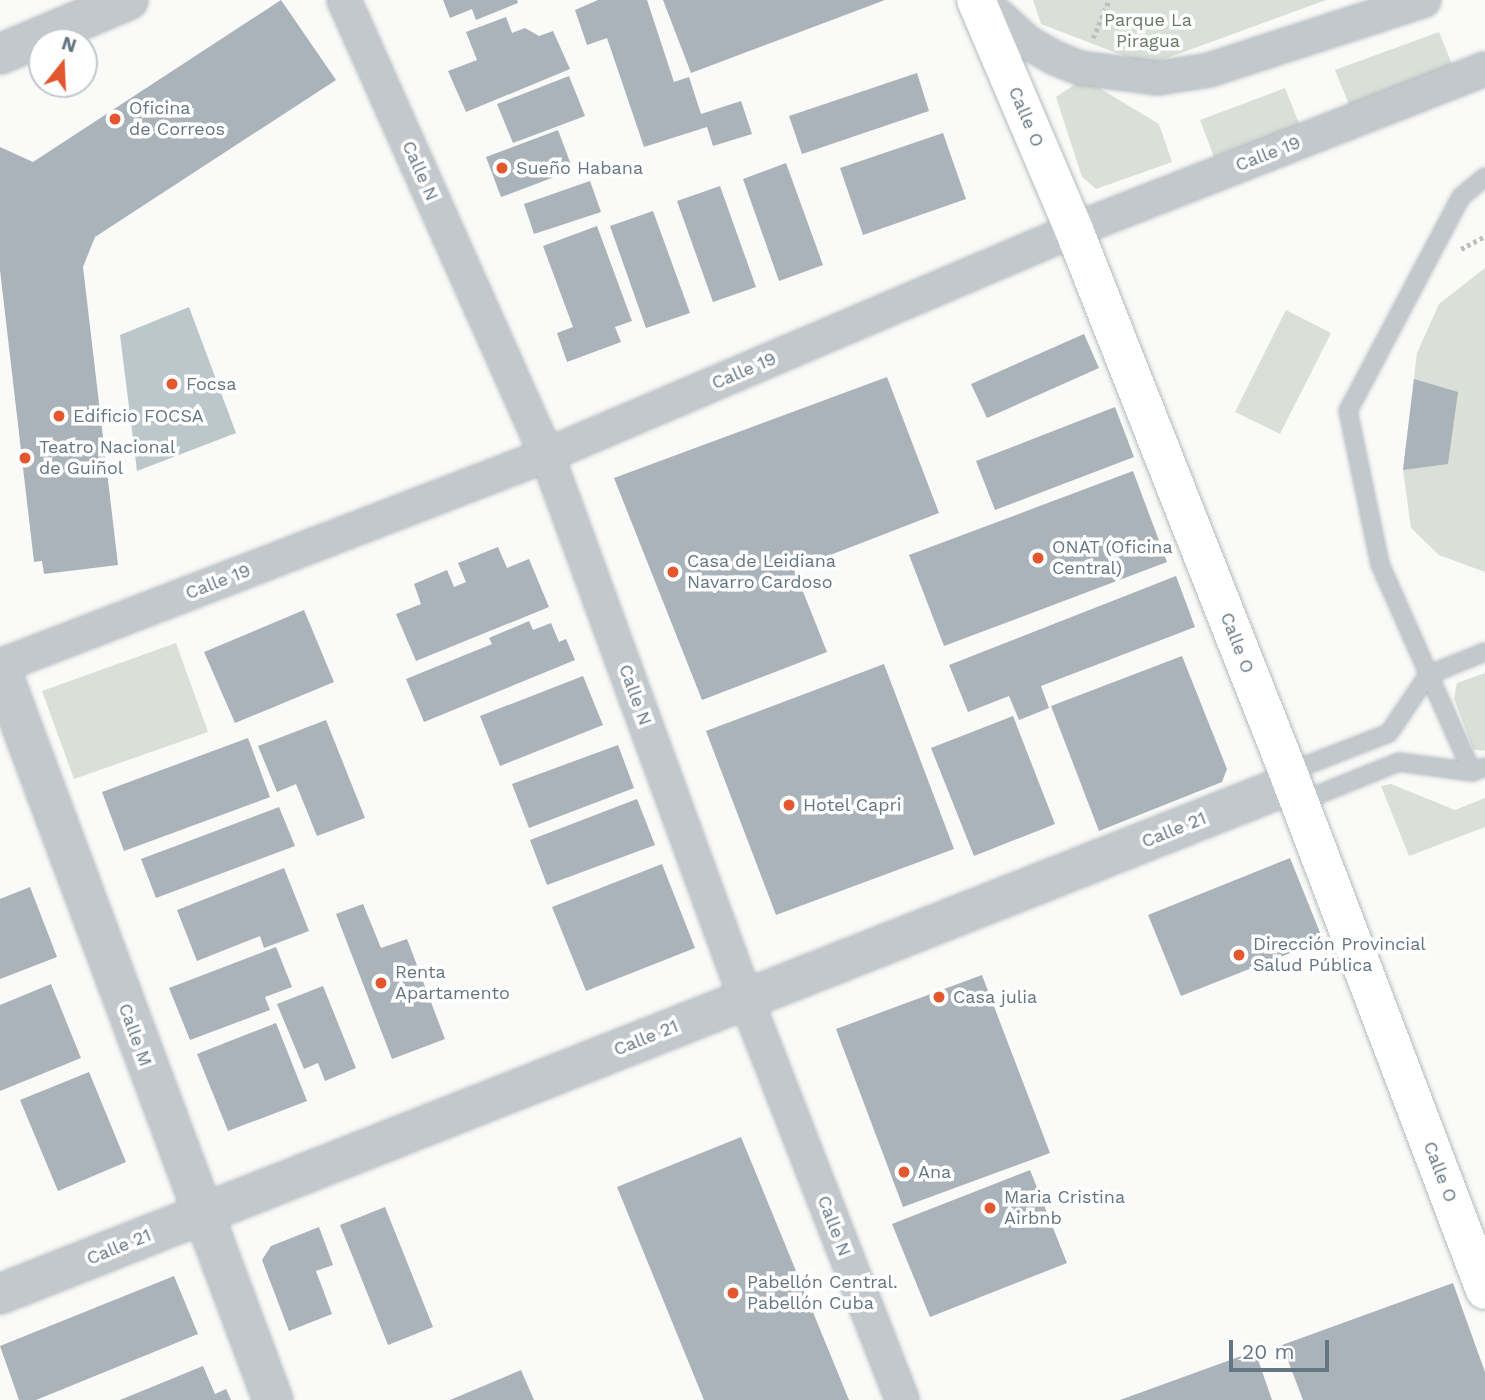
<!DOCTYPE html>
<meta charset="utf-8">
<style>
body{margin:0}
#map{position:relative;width:1485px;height:1400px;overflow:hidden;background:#fafaf8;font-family:"Work Sans",sans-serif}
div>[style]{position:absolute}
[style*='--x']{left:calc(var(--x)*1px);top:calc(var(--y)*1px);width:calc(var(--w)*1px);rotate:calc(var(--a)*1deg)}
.green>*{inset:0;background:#dadfd7}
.water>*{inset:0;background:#bbc7cb}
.building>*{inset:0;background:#aab3b9}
.path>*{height:4.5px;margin-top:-2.25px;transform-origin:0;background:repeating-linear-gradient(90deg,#bbbfc2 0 3.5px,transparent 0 7px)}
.roads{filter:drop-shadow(0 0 2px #b3babf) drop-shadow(0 0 2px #b3babf)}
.service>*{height:16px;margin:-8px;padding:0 8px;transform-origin:8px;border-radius:8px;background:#c3c8cc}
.minor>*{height:32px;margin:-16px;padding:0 16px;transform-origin:16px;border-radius:16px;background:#c3c8cc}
.tertiary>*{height:38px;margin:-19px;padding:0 19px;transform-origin:19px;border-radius:19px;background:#c3c8cc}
.secondary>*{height:38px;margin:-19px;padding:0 19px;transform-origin:19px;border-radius:19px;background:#fff}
.dots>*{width:19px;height:19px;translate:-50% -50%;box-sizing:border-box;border:4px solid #fff;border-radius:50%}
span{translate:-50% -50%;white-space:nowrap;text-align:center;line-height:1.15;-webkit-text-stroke:7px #fff;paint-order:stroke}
.park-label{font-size:18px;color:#687a64}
.poi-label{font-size:18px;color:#657683}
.left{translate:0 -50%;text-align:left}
.street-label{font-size:18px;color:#657683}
.north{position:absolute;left:28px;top:28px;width:70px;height:70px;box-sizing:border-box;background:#fff;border:2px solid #c1c8cd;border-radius:50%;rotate:18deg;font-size:19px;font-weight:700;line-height:28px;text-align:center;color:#657683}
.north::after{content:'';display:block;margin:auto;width:24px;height:32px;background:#e4572e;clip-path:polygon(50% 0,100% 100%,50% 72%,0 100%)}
.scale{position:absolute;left:1229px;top:1340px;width:100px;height:32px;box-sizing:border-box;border:4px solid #657683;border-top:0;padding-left:9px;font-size:21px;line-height:24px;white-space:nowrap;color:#657683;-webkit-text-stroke:5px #fff;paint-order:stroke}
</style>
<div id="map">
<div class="green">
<i style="clip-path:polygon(1033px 0,1326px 0,1148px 65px,1041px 24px)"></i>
<i style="clip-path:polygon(1439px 32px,1454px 69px,1350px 107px,1335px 70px)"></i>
<i style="clip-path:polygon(1077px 83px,1094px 85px,1159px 124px,1172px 162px,1096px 189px,1082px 177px,1056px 97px)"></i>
<i style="clip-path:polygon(1285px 88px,1300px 126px,1214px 157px,1200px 120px)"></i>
<i style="clip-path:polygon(1485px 268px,1485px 572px,1439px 555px,1411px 528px,1403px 470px,1417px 353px,1439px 304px)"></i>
<i style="clip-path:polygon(1286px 310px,1331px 333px,1280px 434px,1235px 412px)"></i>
<i style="clip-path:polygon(176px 643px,208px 732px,74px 779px,42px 691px)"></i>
<i style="clip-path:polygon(1485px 673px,1485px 750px,1483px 751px,1473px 749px,1454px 698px,1457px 683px)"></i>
<i style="clip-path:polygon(1391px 784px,1455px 810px,1485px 798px,1485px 827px,1409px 856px,1381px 786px)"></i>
</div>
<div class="water">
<i style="clip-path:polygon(189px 307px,236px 433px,137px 471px,120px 335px)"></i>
</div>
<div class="building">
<i style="clip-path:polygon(281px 0,336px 80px,95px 237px,83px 267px,118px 565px,44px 574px,42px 561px,34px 562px,0 270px,0 147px,33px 162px)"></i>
<i style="clip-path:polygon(443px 0,517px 0,518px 3px,476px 20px,472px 9px,450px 18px)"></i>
<i style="clip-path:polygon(598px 0,647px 0,674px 82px,689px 77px,701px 114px,741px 101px,752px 134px,713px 146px,707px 127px,644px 147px,607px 38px,587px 45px,575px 10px)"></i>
<i style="clip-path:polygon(663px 0,885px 0,691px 73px)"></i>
<i style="clip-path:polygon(506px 17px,512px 33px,525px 28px,539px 36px,553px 31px,570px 69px,466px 112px,448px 71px,477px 60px,466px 32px)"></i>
<i style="clip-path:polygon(917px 73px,929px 111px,802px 154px,789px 116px)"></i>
<i style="clip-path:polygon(569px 76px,585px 116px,513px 143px,497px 104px)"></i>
<i style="clip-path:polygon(558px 130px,573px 170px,501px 197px,486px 157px)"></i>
<i style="clip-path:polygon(943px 133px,966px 199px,863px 235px,840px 168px)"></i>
<i style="clip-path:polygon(786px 163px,823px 265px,779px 281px,743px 179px)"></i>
<i style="clip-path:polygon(590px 181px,601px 212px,534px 234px,524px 204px)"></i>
<i style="clip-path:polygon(720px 186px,756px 287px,713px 302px,677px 201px)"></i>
<i style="clip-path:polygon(653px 211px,690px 313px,646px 328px,610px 226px)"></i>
<i style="clip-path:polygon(597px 226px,632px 321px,615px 327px,621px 342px,567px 362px,557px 333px,573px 327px,543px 246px)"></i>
<i style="clip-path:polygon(1084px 334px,1099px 368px,987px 418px,971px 384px)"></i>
<i style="clip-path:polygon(887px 377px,939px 513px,794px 569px,827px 652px,702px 700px,614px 478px)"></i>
<i style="clip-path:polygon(1414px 379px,1458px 392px,1448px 464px,1403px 470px)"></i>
<i style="clip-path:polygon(1115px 407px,1134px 457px,995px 510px,976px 461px)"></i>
<i style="clip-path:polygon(1133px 471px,1167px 562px,944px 646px,909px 555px)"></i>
<i style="clip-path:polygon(498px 547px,507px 568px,529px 559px,549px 607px,416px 661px,396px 614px,421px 604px,414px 584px,447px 570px,454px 587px,466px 582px,458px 563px)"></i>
<i style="clip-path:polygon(1176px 576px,1195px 627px,1041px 686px,1049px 708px,1019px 720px,1009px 696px,968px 712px,949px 665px)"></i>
<i style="clip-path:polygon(304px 610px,334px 682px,235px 723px,204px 652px)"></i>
<i style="clip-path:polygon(529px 621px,533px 630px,551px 623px,559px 642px,566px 639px,575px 660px,424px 722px,406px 679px,492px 644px,489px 638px)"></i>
<i style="clip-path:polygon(1182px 656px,1227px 769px,1222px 782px,1099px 831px,1051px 706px)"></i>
<i style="clip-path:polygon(884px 664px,954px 849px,776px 915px,706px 731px)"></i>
<i style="clip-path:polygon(583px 676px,603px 725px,500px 766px,480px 716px)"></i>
<i style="clip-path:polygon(1013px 716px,1055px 824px,974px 856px,931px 748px)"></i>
<i style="clip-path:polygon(326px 720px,365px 818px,317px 836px,296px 784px,277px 792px,258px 746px)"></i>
<i style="clip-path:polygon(248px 738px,270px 797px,124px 851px,102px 792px)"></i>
<i style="clip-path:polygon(618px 745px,634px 788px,529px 828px,512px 784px)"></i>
<i style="clip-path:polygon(637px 799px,655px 845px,547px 885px,530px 840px)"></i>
<i style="clip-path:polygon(279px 807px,295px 846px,156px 898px,141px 859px)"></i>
<i style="clip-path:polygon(1290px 858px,1323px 940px,1181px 996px,1148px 915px)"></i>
<i style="clip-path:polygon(662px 864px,695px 948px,586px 991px,552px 907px)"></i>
<i style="clip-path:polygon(284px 868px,309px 931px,264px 948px,260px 936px,197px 961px,177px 910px)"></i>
<i style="clip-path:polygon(30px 887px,57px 957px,0 979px,0 899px)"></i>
<i style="clip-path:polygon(363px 904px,381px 948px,407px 939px,445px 1039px,392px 1059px,336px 914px)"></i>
<i style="clip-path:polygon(276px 947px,292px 987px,265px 997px,270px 1010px,190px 1040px,169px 988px)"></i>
<i style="clip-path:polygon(982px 975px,1050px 1153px,903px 1207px,836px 1029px)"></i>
<i style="clip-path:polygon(51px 984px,81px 1058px,0 1091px,0 1005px)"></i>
<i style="clip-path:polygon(323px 986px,356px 1068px,325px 1081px,318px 1063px,304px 1069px,277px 1004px)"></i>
<i style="clip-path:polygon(276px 1023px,307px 1101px,228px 1131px,197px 1054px)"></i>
<i style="clip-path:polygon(89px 1072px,126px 1162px,58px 1191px,20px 1100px)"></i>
<i style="clip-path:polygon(741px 1137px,849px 1400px,704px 1400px,617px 1187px)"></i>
<i style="clip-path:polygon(1030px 1170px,1067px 1263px,930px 1317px,892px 1224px)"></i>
<i style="clip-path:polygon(385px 1207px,433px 1327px,388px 1345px,340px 1225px)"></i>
<i style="clip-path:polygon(319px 1227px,333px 1265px,316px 1271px,332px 1314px,289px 1331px,262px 1260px,271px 1246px)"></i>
<i style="clip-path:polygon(174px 1276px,198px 1334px,36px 1400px,19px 1400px,0 1346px)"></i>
<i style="clip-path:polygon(1453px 1283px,1485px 1372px,1485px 1400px,1303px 1400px,1282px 1345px)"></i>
<i style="clip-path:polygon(1255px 1351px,1272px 1400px,1120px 1400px)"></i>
<i style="clip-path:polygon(203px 1366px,215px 1394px,226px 1389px,231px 1400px,120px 1400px)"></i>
<i style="clip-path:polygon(521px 1370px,534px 1400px,450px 1400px)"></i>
</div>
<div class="path">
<i style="--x:1093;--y:38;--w:41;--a:-67.2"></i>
<i style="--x:1461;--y:249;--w:27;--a:-28"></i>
</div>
<div class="roads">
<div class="service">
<i style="--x:1289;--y:772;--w:107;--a:-21.3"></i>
<i style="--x:1389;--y:733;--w:70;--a:-56.1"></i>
<i style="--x:1428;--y:675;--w:61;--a:-22"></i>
<i style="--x:1472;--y:772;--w:227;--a:-113.9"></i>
<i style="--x:1380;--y:564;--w:156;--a:-101.8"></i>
<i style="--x:1348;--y:411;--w:242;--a:-62.2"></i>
<i style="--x:1461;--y:197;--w:31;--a:-40"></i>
<i style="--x:1300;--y:802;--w:107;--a:-22"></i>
<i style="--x:1399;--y:762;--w:74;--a:7.8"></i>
<i style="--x:1472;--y:772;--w:14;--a:-21"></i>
</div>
<div class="minor">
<i style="--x:344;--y:0;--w:498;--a:66"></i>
<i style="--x:547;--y:455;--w:579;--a:69.91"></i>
<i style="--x:746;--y:999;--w:430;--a:68.7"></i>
<i style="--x:981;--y:0;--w:62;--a:42.4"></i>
<i style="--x:1027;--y:42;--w:32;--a:30"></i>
<i style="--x:1055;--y:58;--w:27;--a:22"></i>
<i style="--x:1080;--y:68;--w:79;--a:7.3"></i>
<i style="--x:1158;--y:78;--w:52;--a:-8.9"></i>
<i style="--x:1209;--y:70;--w:226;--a:-18"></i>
<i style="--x:0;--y:666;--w:586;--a:-21.09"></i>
<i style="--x:547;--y:455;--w:573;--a:-23.12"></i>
<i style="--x:1074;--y:230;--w:441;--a:-21.4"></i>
</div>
<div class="tertiary">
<i style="--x:0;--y:54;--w:139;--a:-22.9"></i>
<i style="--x:0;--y:668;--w:781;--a:69.55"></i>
<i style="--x:0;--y:1294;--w:1390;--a:-21.56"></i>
</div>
<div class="secondary">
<i style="--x:976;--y:0;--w:250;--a:66.9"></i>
<i style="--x:1074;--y:230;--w:583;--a:68.45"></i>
<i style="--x:1288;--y:772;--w:554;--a:69.18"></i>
</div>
</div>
<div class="dots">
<i style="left:115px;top:119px;background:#e4572e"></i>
<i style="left:502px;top:168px;background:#e4572e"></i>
<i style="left:172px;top:384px;background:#e4572e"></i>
<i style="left:59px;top:416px;background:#e4572e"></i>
<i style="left:25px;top:458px;background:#e4572e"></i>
<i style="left:1038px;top:558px;background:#e4572e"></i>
<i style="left:673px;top:572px;background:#e4572e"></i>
<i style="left:789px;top:805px;background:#e4572e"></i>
<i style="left:1239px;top:955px;background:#e4572e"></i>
<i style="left:381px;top:983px;background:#e4572e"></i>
<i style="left:939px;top:997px;background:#e4572e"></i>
<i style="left:904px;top:1172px;background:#e4572e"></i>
<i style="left:990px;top:1208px;background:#e4572e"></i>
<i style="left:733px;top:1293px;background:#e4572e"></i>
</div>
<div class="park-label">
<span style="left:1148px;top:31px">Parque La<br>Piragua</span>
</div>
<div class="poi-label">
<span class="left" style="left:129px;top:119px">Oficina<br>de Correos</span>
<span class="left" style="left:516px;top:168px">Sueño Habana</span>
<span class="left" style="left:186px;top:384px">Focsa</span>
<span class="left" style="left:73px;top:416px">Edificio FOCSA</span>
<span class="left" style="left:39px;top:458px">Teatro Nacional<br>de Guiñol</span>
<span class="left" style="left:1052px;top:558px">ONAT (Oficina<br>Central)</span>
<span class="left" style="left:687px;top:572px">Casa de Leidiana<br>Navarro Cardoso</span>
<span class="left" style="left:803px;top:805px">Hotel Capri</span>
<span class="left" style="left:1253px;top:955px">Dirección Provincial<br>Salud Pública</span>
<span class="left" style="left:395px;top:983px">Renta<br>Apartamento</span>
<span class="left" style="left:953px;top:997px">Casa julia</span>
<span class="left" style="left:918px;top:1172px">Ana</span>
<span class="left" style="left:1004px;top:1208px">Maria Cristina<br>Airbnb</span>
<span class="left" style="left:747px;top:1293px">Pabellón Central.<br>Pabellón Cuba</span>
</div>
<div class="street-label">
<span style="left:1026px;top:117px;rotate:67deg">Calle O</span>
<span style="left:1268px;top:154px;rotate:-21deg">Calle 19</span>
<span style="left:420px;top:171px;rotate:66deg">Calle N</span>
<span style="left:744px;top:371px;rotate:-23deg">Calle 19</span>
<span style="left:218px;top:582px;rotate:-21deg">Calle 19</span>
<span style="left:1237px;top:643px;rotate:69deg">Calle O</span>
<span style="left:635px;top:695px;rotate:70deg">Calle N</span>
<span style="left:1174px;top:830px;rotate:-22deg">Calle 21</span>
<span style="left:135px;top:1035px;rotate:70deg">Calle M</span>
<span style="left:646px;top:1038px;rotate:-22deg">Calle 21</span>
<span style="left:1440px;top:1172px;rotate:69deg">Calle O</span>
<span style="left:834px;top:1226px;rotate:69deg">Calle N</span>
<span style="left:119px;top:1247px;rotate:-22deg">Calle 21</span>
</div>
<div class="north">N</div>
<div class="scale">20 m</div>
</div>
